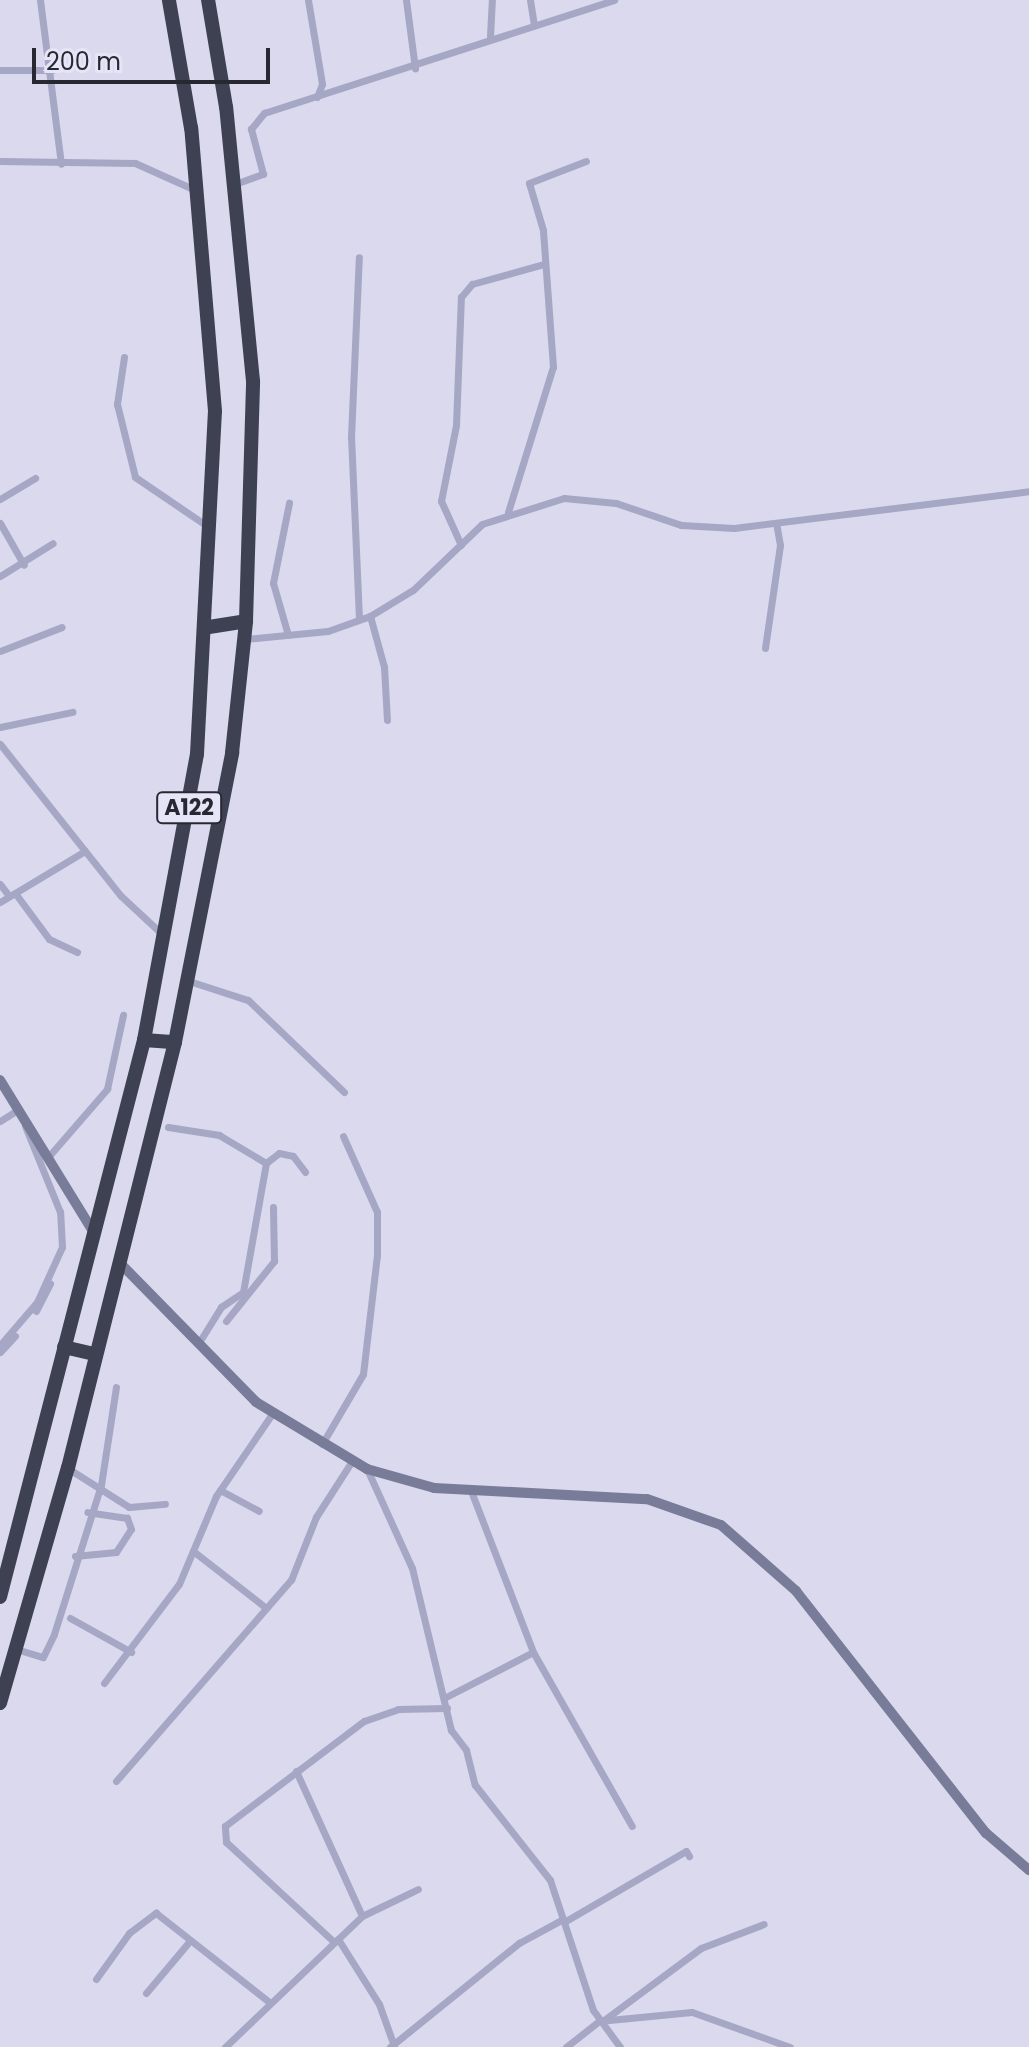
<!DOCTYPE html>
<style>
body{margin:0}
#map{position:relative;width:1029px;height:2047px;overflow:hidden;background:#dad9ee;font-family:Poppins,sans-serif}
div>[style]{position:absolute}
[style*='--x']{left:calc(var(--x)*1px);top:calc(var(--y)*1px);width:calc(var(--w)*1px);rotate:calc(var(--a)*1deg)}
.street>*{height:7px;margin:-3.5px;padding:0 3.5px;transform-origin:3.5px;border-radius:3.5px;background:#a6a7c5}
.secondary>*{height:10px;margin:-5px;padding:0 5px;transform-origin:5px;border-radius:5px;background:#787c98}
.highway>*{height:14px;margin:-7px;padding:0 7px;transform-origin:7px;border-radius:7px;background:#3e4152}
span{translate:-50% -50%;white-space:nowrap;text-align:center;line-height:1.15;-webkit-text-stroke:8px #e6e5f7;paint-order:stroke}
.shield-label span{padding:2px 6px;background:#e6e5f7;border:2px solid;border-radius:6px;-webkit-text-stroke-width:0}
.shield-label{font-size:22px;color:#262832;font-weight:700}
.scale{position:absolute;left:32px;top:48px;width:238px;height:36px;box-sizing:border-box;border:4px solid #262832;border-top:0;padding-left:10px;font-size:24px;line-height:28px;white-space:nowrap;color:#262832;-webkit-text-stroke:6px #e6e5f7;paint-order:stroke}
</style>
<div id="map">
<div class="street">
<i style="--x:40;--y:0;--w:165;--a:82.7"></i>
<i style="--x:308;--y:0;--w:85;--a:80.5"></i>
<i style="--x:322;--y:84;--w:14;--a:111"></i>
<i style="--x:406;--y:0;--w:69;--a:82.5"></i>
<i style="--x:530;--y:0;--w:25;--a:81"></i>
<i style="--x:490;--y:36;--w:36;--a:-87"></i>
<i style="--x:0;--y:70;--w:52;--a:0"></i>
<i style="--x:0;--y:161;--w:135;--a:0.8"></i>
<i style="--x:135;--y:163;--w:66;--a:24.2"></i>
<i style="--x:235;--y:184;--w:30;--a:-20"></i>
<i style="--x:263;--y:174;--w:47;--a:-104.9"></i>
<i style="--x:251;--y:129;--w:21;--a:-51"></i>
<i style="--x:264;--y:113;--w:368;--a:-17.9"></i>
<i style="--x:124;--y:357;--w:48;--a:98.5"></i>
<i style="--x:117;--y:404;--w:75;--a:76.1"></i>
<i style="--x:135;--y:477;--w:87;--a:34.2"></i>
<i style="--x:0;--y:499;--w:41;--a:-31"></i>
<i style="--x:508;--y:512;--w:152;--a:-72.8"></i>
<i style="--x:553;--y:367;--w:137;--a:-94.2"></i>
<i style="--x:543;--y:230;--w:49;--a:-106.6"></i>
<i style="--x:529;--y:183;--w:61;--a:-21.1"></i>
<i style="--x:0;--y:523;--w:48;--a:60.3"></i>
<i style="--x:461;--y:545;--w:48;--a:-114.4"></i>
<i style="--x:441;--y:501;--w:77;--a:-78.8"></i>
<i style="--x:456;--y:425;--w:128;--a:-87.8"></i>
<i style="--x:461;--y:297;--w:17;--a:-50"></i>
<i style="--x:472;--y:284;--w:75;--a:-15.5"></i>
<i style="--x:0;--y:576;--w:62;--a:-31.9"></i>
<i style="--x:370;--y:616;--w:53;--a:74.6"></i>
<i style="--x:384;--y:667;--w:53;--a:86.8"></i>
<i style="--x:359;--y:619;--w:182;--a:-92.5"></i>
<i style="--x:351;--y:437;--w:180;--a:-87.5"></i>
<i style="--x:288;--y:635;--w:54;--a:-106.1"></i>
<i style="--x:273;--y:583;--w:82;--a:-78.7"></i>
<i style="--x:245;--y:639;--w:83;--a:-5.5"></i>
<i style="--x:328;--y:631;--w:45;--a:-19.7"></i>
<i style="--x:370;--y:616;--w:50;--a:-31.2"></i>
<i style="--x:413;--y:590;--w:95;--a:-43.7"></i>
<i style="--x:482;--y:524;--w:86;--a:-17.6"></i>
<i style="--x:564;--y:498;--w:52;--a:5.5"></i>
<i style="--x:616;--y:503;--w:69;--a:18.7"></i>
<i style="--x:681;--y:525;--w:53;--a:3.2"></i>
<i style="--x:734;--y:528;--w:297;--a:-7.1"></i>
<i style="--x:765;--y:648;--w:104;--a:-81.7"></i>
<i style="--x:780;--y:545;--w:22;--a:-100"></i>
<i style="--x:0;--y:651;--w:66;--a:-21.2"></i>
<i style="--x:0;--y:727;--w:74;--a:-11.8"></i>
<i style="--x:0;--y:744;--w:194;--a:51.5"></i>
<i style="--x:121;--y:896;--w:59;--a:42.9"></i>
<i style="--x:0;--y:884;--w:15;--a:53"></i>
<i style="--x:15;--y:893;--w:57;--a:53.5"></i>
<i style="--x:49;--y:939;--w:31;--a:25"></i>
<i style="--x:0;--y:902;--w:99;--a:-31"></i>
<i style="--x:189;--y:981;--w:62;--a:17.9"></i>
<i style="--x:248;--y:1000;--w:133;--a:43.8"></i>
<i style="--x:0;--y:1121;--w:22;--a:-32"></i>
<i style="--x:168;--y:1127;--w:52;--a:8.9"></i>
<i style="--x:219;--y:1135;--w:55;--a:30.8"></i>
<i style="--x:49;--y:1156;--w:89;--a:-49.1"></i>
<i style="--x:107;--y:1089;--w:76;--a:-77.8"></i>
<i style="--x:36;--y:1311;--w:31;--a:-63"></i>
<i style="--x:226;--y:1321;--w:77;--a:-51.3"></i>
<i style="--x:274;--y:1261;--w:54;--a:-91.1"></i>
<i style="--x:198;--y:1344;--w:44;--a:-58.1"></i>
<i style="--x:221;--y:1307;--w:27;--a:-34"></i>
<i style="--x:243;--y:1292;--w:131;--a:-79.9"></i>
<i style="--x:266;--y:1163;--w:16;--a:-38"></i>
<i style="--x:279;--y:1153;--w:14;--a:12"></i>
<i style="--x:293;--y:1156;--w:20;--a:53"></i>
<i style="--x:0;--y:1345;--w:57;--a:-49.3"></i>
<i style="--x:37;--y:1302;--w:60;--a:-65.6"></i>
<i style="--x:62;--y:1247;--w:35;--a:-93"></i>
<i style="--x:60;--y:1212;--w:93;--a:-112.1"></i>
<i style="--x:0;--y:1352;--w:22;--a:-47"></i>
<i style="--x:322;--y:1444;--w:81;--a:-59.6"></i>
<i style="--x:363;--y:1374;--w:120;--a:-83.3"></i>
<i style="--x:377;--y:1255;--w:43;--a:-90"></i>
<i style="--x:377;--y:1212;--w:83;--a:-114.1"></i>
<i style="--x:69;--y:1469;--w:71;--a:32.3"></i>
<i style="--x:129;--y:1507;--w:36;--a:-5"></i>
<i style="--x:367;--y:1469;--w:109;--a:65.6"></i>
<i style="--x:412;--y:1568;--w:167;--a:76.5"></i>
<i style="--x:451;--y:1730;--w:25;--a:53"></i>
<i style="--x:466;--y:1750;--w:36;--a:76"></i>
<i style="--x:475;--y:1785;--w:121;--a:51.7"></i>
<i style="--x:550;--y:1880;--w:137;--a:71.7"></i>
<i style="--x:593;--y:2010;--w:46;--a:53.9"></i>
<i style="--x:220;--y:1490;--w:44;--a:28.3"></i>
<i style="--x:471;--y:1491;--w:173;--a:68.9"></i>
<i style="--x:193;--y:1551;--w:91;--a:37.9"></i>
<i style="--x:75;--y:1556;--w:41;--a:-5.6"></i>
<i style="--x:116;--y:1552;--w:27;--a:-57"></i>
<i style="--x:131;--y:1529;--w:12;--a:-110"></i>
<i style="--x:127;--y:1518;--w:40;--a:-171.5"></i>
<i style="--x:70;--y:1618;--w:70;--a:29.1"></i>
<i style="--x:16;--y:1649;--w:28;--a:17"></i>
<i style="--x:43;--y:1657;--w:25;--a:-64"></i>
<i style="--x:54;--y:1634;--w:156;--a:-72.5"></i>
<i style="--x:101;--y:1485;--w:99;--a:-81.3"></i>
<i style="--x:104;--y:1683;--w:124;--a:-52.9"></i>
<i style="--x:179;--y:1584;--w:95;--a:-67.2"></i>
<i style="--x:216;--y:1496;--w:99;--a:-55.7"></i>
<i style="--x:444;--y:1698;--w:100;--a:-27.3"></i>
<i style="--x:533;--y:1652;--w:200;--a:60.4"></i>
<i style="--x:296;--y:1771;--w:159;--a:65.5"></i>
<i style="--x:116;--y:1781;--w:267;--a:-49"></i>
<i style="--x:291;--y:1580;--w:68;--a:-68.4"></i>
<i style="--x:316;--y:1517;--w:67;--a:-57.3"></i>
<i style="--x:564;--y:1922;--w:141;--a:-30.2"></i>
<i style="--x:686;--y:1851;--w:6;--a:59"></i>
<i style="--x:338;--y:1939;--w:77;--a:57.8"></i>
<i style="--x:379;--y:2004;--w:45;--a:70.3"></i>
<i style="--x:334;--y:1942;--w:147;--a:-137.2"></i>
<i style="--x:226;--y:1842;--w:16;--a:-94"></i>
<i style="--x:225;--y:1826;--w:174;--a:-37.1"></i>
<i style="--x:364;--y:1721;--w:36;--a:-19"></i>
<i style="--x:398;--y:1709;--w:49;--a:-1.2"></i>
<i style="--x:96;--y:1979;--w:57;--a:-54.3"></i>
<i style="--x:129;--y:1933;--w:34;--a:-37"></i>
<i style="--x:156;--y:1913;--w:144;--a:38.2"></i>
<i style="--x:146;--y:1993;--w:65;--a:-50"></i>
<i style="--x:604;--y:2020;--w:121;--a:-36.6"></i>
<i style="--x:701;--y:1948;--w:67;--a:-20.9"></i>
<i style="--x:225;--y:2047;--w:190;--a:-43.7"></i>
<i style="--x:362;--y:1916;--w:62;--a:-25.7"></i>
<i style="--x:390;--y:2047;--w:166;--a:-38.9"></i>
<i style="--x:519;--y:1943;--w:50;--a:-28.6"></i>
<i style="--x:566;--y:2047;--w:42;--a:-38.2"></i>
<i style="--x:599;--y:2021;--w:93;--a:-5.5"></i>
<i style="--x:692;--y:2012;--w:104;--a:19.7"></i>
</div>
<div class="secondary">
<i style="--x:0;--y:1080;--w:177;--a:58.4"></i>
<i style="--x:119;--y:1262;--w:196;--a:45.6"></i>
<i style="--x:256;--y:1402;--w:130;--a:31.1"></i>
<i style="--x:367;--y:1469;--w:70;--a:15.8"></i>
<i style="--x:434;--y:1488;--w:213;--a:3"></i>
<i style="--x:647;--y:1499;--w:78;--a:19.4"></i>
<i style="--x:721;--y:1525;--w:100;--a:41.3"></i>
<i style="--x:796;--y:1591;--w:308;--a:51.9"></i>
<i style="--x:986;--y:1833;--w:57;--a:40.7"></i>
</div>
<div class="highway">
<i style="--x:209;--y:627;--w:37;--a:-9"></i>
<i style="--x:144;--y:1040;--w:31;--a:4"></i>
<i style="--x:64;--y:1347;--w:32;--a:13"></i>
<i style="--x:0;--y:1597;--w:575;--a:-75.5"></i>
<i style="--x:144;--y:1040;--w:291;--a:-79.5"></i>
<i style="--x:197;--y:754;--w:343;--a:-87"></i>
<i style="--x:215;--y:411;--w:284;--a:-94.8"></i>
<i style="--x:191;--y:128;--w:130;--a:-99.8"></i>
<i style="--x:0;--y:1703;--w:245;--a:-73.9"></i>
<i style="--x:68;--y:1468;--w:439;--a:-75.9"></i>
<i style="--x:175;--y:1042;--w:295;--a:-78.8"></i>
<i style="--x:232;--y:753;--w:133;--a:-83.9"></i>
<i style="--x:246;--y:621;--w:240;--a:-88.3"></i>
<i style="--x:253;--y:381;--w:275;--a:-95.6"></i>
<i style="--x:226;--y:107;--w:109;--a:-99.5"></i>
</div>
<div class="shield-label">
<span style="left:189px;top:808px">A122</span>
</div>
<div class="scale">200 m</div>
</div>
